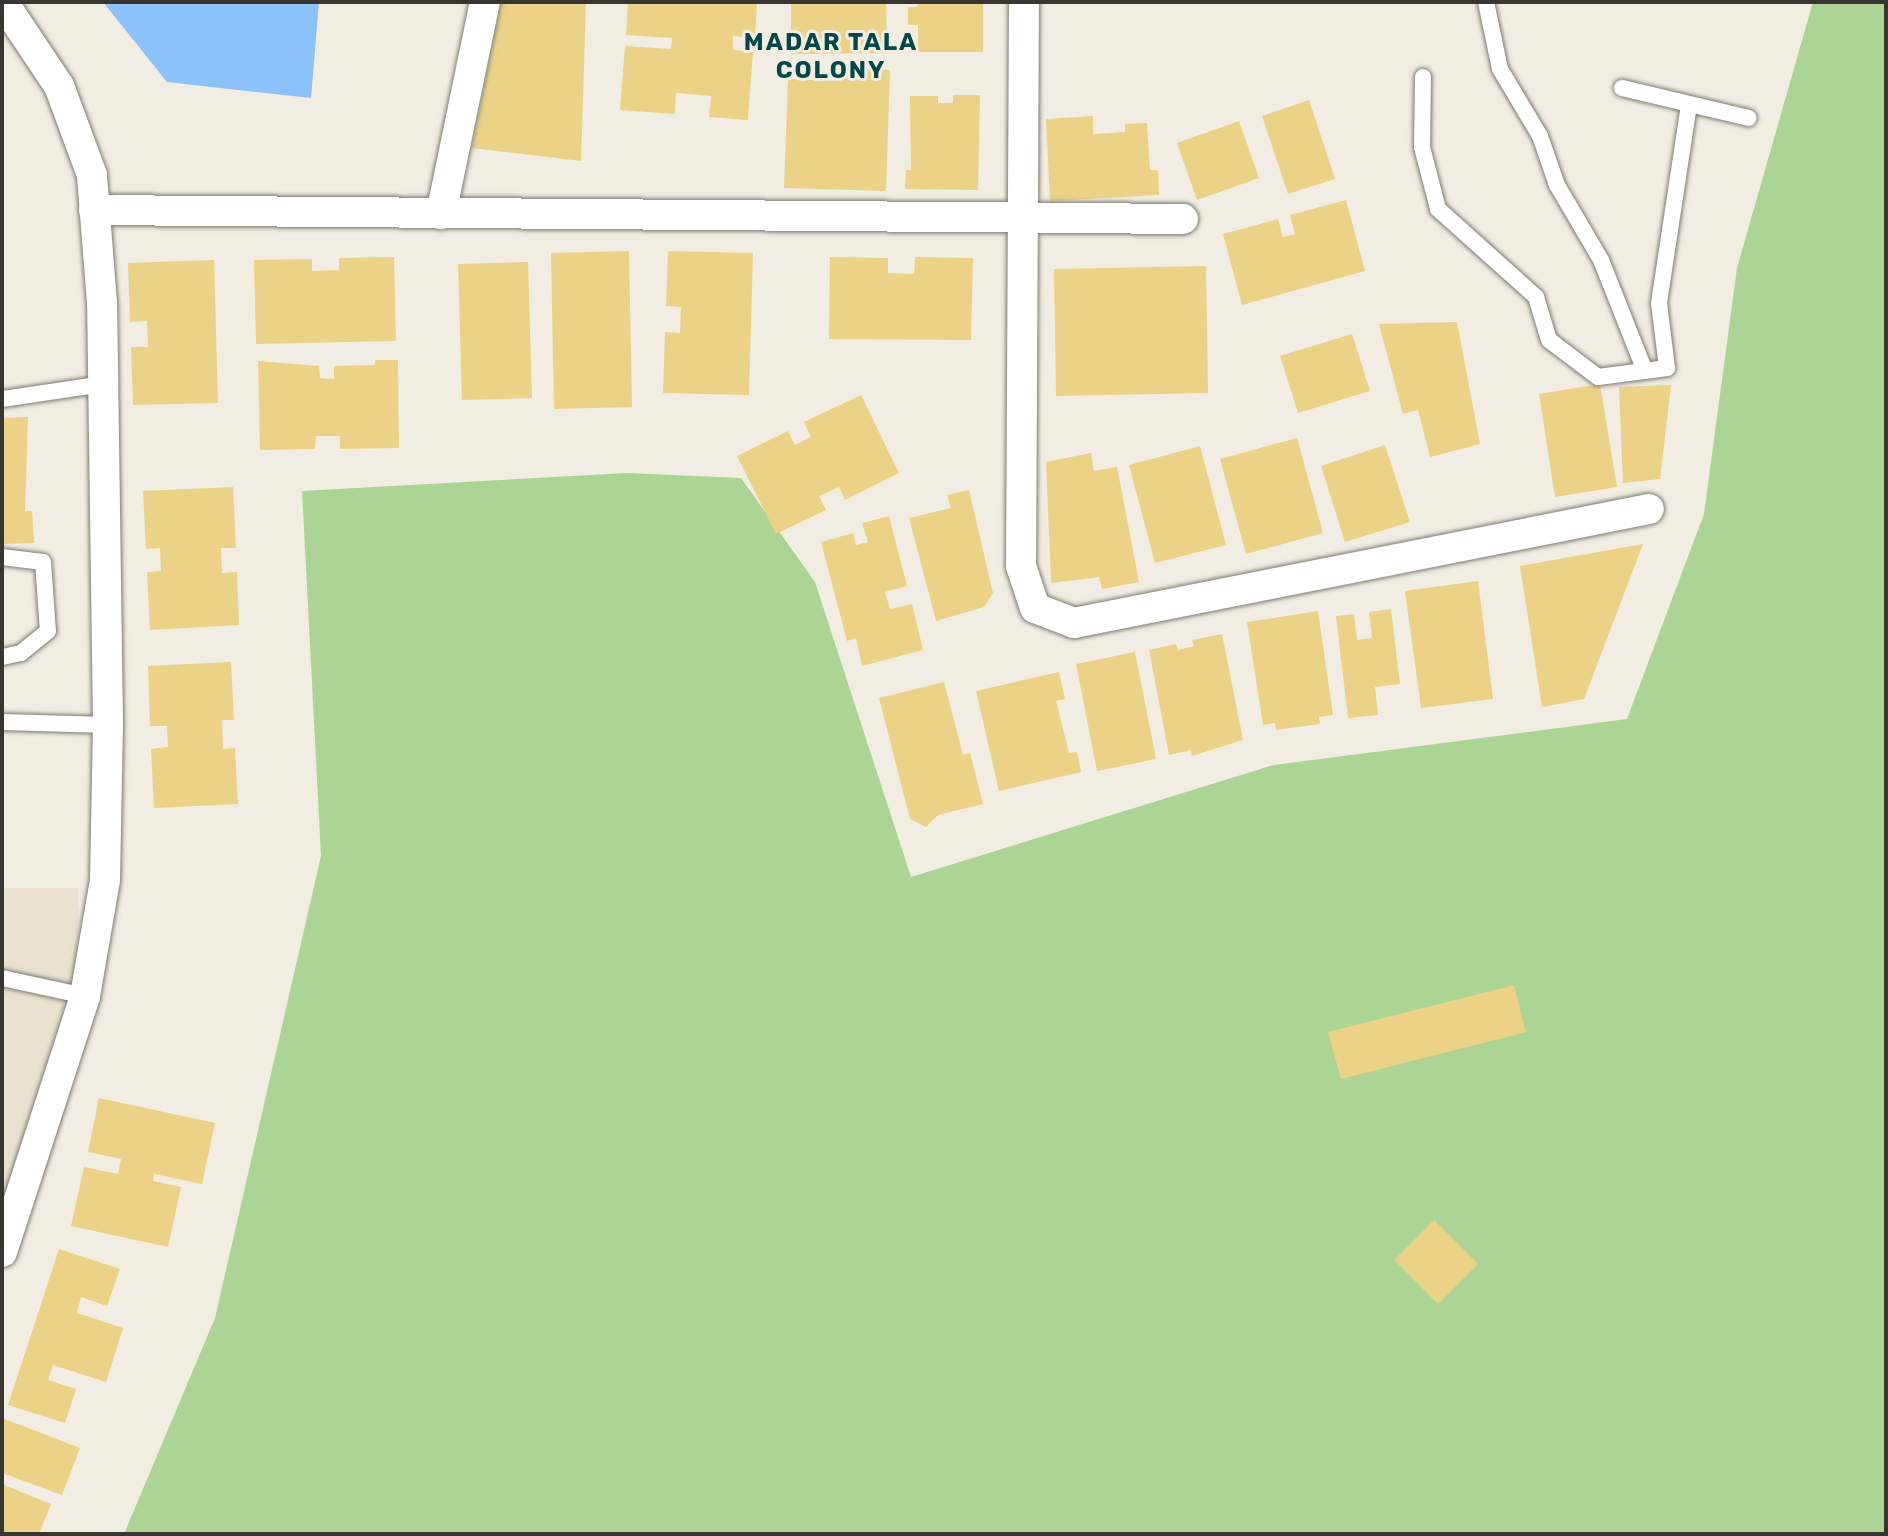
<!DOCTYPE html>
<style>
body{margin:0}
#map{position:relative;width:1888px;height:1536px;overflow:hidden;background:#f1ede2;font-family:Rubik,sans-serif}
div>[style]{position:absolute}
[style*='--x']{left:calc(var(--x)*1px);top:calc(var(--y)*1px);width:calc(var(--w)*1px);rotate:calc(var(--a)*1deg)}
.built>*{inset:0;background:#e8e2cf}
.green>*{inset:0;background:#abd495}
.water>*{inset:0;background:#8ac2f9}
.building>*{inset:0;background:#ebd287}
.roads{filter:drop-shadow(0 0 2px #7e7b70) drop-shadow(0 0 2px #7e7b70)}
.service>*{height:16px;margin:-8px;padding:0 8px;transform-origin:8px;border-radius:8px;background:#fff}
.minor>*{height:30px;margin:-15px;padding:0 15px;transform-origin:15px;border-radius:15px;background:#fff}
span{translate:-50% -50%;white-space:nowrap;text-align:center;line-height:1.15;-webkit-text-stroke:6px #f1ede2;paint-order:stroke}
.district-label{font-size:24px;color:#034749;font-weight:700;letter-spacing:2px}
.frame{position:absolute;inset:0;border:4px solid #373631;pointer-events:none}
</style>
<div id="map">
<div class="built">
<i style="clip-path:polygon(2px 888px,78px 888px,78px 962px,2px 1210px)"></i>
</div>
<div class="green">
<i style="clip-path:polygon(1813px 2px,1886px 2px,1886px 1534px,124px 1534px,215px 1318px,321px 856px,302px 491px,627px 473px,741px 478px,815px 582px,911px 877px,1274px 765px,1627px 719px,1704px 514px,1737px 268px)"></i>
</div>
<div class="water">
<i style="clip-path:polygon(103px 2px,319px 2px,311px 98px,167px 82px)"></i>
</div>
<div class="building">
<i style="clip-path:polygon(501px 2px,586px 2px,581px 161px,472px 148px)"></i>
<i style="clip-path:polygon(628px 2px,757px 2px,755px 38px,733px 36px,733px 50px,753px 52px,748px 120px,709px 117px,711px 96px,676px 93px,675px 114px,620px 110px,625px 46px,671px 49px,672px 38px,626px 35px)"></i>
<i style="clip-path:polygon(791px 2px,886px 2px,887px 53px,791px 54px)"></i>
<i style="clip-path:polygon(918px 2px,983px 2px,983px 52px,918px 52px,918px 25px,908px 25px,908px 7px,917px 7px)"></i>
<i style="clip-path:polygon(836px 67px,890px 70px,886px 191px,784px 188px,788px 79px,835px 81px)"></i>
<i style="clip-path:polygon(953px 95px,980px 95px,978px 190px,905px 189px,906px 170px,911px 170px,910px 96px,938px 96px,938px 103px,953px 103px)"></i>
<i style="clip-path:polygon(1309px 100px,1335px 179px,1288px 194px,1262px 116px)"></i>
<i style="clip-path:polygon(1093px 116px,1093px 134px,1125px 132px,1125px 124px,1147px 123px,1150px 170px,1158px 170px,1159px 195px,1050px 201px,1046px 119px)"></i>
<i style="clip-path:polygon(1239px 121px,1259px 178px,1197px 200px,1177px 143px)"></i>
<i style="clip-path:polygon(1346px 200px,1365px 271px,1242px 305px,1223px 234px,1278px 219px,1283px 237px,1295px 234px,1290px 215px)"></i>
<i style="clip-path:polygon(629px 251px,632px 407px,554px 409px,551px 253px)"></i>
<i style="clip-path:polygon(668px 251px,753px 253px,749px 395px,663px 393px,665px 332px,680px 333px,681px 307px,666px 306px)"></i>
<i style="clip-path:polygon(394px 257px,396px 341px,256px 344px,254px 260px,312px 259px,312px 271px,339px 270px,339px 258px)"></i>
<i style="clip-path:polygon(830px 257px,888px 258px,888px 273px,914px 274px,915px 257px,973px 258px,971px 340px,829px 339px)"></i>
<i style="clip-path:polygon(214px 260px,218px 403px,133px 405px,131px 347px,148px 347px,147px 321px,130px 322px,128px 263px)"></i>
<i style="clip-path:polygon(528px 262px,532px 398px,462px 400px,458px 264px)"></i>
<i style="clip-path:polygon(1206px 266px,1208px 393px,1056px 396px,1054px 269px)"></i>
<i style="clip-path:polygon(1457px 322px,1480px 444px,1430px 457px,1418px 410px,1403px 414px,1379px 324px)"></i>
<i style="clip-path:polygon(1352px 334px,1370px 391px,1298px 413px,1280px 356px)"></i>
<i style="clip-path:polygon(375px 360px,398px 360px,399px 448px,340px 449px,340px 436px,316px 436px,315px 449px,260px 450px,258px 361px,319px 366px,320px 378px,334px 379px,334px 366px,375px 365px)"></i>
<i style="clip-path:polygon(1600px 384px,1617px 487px,1555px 497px,1539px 394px)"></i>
<i style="clip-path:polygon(1671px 385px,1660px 479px,1623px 483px,1619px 387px)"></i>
<i style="clip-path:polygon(861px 395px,899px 473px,845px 500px,839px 487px,819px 496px,826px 510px,776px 534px,737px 456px,788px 431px,795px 445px,811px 437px,804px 422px)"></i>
<i style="clip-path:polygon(28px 417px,25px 511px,32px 511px,34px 543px,2px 544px,2px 418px)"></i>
<i style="clip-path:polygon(1297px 438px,1323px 533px,1246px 554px,1220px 459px)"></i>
<i style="clip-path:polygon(1385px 445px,1410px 522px,1345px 542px,1321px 466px)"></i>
<i style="clip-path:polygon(1200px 446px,1226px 545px,1155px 563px,1129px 465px)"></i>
<i style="clip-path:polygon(1091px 453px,1094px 471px,1117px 467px,1139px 582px,1102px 589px,1099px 577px,1051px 583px,1046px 462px)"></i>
<i style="clip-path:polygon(233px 487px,236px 548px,221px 548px,222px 573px,237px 572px,239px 625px,150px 630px,147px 572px,161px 571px,160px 548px,146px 549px,143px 491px)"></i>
<i style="clip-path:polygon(969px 490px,993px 593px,984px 607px,936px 621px,909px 518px,951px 508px,947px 495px)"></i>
<i style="clip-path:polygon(889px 516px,907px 586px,885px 592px,890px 609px,912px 604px,923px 650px,862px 666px,856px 638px,847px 641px,821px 542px,853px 533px,856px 545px,868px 542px,862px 523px)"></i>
<i style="clip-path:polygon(1643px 544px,1584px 699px,1542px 707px,1520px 566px)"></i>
<i style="clip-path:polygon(1478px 581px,1493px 699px,1421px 708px,1405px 591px)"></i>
<i style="clip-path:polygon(1391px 609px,1400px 684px,1375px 687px,1378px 715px,1348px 718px,1336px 616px,1354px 614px,1357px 640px,1372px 638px,1369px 612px)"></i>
<i style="clip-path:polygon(1318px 611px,1333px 715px,1319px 717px,1320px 724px,1276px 730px,1275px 723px,1263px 725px,1247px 622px)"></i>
<i style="clip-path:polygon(1222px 634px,1243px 740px,1192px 756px,1191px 750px,1169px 755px,1149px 650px,1176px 644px,1178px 650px,1194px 646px,1192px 640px)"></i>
<i style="clip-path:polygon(1135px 652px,1156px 759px,1097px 771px,1076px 664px)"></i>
<i style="clip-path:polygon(231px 662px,234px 720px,222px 720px,223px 749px,235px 748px,238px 804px,154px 808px,151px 749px,168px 747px,167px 726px,150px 726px,148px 666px)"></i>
<i style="clip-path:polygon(1059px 672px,1065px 699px,1056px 701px,1069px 753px,1077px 752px,1081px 772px,999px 791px,976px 691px)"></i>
<i style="clip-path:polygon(944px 682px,963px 755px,970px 753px,983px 804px,938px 815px,926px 827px,910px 819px,879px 698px)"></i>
<i style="clip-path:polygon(1514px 985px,1526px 1032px,1341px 1079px,1328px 1032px)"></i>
<i style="clip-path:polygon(99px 1098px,215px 1123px,202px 1184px,154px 1174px,153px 1181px,181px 1187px,168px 1247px,71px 1226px,84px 1167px,118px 1174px,121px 1159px,88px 1152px)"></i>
<i style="clip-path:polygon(1434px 1220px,1478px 1264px,1438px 1304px,1394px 1260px)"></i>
<i style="clip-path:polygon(59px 1249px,120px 1269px,107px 1306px,81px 1297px,77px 1313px,123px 1328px,106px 1382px,53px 1365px,48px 1380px,76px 1389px,65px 1423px,8px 1405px)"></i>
<i style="clip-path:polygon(2px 1418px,80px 1448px,62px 1495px,2px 1473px)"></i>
<i style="clip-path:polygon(2px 1484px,51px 1504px,39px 1534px,2px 1534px)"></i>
</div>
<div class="roads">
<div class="service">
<i style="--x:1486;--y:2;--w:68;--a:78.2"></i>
<i style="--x:1500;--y:69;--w:78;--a:59.2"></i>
<i style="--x:1540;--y:136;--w:52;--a:70.9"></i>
<i style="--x:1557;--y:185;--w:87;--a:59.6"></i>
<i style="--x:1601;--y:260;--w:119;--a:68.4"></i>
<i style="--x:1423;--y:77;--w:70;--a:90.8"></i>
<i style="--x:1422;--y:147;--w:64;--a:75.5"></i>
<i style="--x:1438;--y:209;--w:132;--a:41.9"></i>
<i style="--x:1536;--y:297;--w:45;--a:73.2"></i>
<i style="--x:1549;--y:340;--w:61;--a:37.1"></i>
<i style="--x:1598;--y:377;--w:70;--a:-7.4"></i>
<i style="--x:1667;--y:368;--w:65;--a:-97"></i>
<i style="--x:1659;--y:303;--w:200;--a:-81.4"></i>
<i style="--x:1622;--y:88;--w:130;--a:13.3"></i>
<i style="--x:3;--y:399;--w:101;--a:-8.5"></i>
<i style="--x:2;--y:557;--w:41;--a:7"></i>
<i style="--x:43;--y:562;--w:69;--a:85.9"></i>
<i style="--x:48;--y:631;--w:35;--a:141"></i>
<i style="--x:21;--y:653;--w:19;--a:168"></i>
<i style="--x:2;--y:722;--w:106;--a:1.6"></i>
<i style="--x:2;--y:978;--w:85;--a:12.2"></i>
</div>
<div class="minor">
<i style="--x:1024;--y:2;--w:564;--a:90.3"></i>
<i style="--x:1021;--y:566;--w:44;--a:71.6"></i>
<i style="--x:1035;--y:608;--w:42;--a:21"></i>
<i style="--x:1074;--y:623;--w:586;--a:-11.21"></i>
<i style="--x:94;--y:210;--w:1089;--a:0.47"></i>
<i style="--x:441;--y:214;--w:217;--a:-78.3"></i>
<i style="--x:2;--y:1252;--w:269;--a:-72"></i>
<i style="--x:85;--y:996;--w:118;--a:-80.2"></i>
<i style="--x:105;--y:880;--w:155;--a:-88.9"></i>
<i style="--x:108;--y:725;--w:422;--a:-90.8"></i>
<i style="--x:102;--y:303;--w:128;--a:-94.5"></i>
<i style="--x:92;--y:175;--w:95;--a:-110.3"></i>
<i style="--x:59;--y:86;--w:101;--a:-123.7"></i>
</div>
</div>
<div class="district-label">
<span style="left:831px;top:57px">MADAR TALA<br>COLONY</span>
</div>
<div class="frame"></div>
</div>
